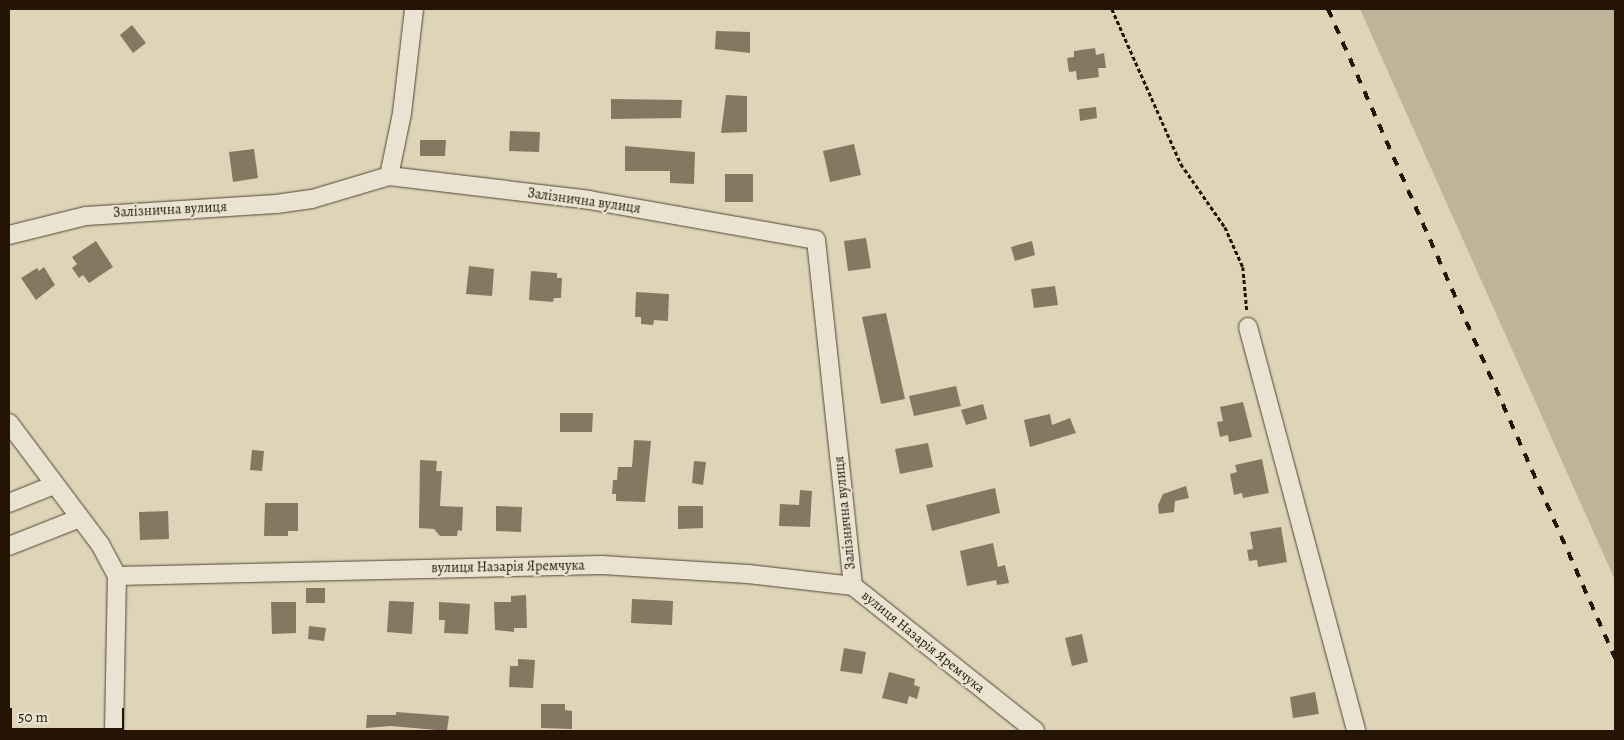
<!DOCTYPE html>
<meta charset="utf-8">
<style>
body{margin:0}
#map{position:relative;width:1624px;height:740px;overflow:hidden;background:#ded4b8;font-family:Alegreya,serif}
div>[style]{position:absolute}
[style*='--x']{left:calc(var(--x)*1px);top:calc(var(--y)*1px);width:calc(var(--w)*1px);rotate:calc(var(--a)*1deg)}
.green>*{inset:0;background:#bfb399}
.building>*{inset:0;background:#857862}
.path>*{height:2.5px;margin-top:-1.25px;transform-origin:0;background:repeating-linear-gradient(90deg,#251404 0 4px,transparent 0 6.5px)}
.roads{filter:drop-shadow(0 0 1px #534431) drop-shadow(0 0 1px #534431)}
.street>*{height:18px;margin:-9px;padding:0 9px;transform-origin:9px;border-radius:9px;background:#eae3d1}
.rail>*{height:4px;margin-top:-2px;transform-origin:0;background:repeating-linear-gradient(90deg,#251404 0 9px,transparent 0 18px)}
span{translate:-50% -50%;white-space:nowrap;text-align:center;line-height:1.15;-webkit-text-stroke:4px #eae3d1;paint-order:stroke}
.street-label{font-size:14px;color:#251404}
.frame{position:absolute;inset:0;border:10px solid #251404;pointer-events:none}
.scale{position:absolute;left:10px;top:708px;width:114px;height:22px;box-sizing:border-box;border:2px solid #251404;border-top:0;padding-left:6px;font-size:15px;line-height:18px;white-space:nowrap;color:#251404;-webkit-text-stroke:4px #eae3d1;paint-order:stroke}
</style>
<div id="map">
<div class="green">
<i style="clip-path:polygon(1360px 9px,1615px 9px,1615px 580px)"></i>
</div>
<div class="building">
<i style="clip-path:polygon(132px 25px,146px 43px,133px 53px,120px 35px)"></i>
<i style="clip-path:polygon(716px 31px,750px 32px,750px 53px,715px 49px)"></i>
<i style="clip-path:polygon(1095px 48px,1096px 55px,1104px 53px,1106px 68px,1098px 68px,1099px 77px,1077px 80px,1076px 71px,1069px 72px,1067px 58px,1074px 57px,1074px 51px)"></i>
<i style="clip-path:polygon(726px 95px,747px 96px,747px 132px,721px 133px)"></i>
<i style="clip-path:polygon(611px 99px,682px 100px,681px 118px,611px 119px)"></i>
<i style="clip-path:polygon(1096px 107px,1097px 118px,1080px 121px,1079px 109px)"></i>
<i style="clip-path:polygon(510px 131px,540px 132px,539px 152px,509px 151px)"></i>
<i style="clip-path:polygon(420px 140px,446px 140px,445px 156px,420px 156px)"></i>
<i style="clip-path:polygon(854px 144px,861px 175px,830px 182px,823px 151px)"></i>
<i style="clip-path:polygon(625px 146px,695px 152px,694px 184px,670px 183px,670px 171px,625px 171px)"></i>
<i style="clip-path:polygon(254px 149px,258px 178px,233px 182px,229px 152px)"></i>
<i style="clip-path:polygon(725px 174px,753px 174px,753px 202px,725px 202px)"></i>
<i style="clip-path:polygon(866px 238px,871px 268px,848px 271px,844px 241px)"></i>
<i style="clip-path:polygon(96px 241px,113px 267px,89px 283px,83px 275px,79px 278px,72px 268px,77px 264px,72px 257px)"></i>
<i style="clip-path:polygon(1032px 241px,1035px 255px,1015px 261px,1011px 247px)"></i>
<i style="clip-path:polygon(469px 266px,494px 269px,492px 296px,466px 294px)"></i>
<i style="clip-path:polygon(44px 267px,55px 285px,36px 300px,21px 278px,37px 268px,39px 271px)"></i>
<i style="clip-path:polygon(531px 271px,557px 273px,557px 278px,562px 278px,561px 298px,554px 298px,553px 302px,529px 300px)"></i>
<i style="clip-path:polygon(1055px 286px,1058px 305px,1034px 308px,1031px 289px)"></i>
<i style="clip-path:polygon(636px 292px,669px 294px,668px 321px,654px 320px,653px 325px,641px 324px,641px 317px,635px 317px)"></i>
<i style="clip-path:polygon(886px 313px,905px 399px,881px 404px,862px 317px)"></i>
<i style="clip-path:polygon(956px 386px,961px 406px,914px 416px,909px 396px)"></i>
<i style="clip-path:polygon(1243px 402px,1252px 437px,1229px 442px,1228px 435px,1220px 437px,1217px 422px,1223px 421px,1220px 407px)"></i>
<i style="clip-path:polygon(983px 404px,987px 419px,966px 425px,961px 410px)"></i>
<i style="clip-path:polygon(560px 413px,593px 413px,592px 432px,560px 432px)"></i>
<i style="clip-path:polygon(1050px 414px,1052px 425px,1070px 418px,1076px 433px,1030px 447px,1024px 420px)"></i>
<i style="clip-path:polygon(634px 440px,651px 441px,645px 502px,616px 501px,616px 494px,612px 494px,613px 480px,617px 480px,618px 467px,632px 467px)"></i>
<i style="clip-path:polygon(928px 443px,933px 467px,900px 474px,895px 449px)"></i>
<i style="clip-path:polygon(252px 450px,264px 451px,262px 471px,250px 470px)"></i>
<i style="clip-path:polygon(1262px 459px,1269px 493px,1243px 498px,1242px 493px,1234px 495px,1230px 474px,1237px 472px,1235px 465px)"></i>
<i style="clip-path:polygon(420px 460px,437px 461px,436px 471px,442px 471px,440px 506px,463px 507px,462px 531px,458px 530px,457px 536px,440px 536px,434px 529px,419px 528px)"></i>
<i style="clip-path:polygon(694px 461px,706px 462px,703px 485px,692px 483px)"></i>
<i style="clip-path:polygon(1186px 486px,1189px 498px,1175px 501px,1174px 512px,1159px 514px,1158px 505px,1163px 494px)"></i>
<i style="clip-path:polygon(995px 488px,1000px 513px,932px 531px,926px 505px)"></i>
<i style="clip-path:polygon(800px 490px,812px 491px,810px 527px,779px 526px,780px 504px,799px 505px)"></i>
<i style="clip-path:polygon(265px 503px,298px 503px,298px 531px,288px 531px,288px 536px,264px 536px)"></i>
<i style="clip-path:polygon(496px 506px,522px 507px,521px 532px,496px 531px)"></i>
<i style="clip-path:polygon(678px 506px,703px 506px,703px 528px,678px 529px)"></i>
<i style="clip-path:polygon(168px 511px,169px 539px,140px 540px,139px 512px)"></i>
<i style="clip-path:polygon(1281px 527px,1287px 562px,1258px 567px,1257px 560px,1249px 561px,1247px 550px,1253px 549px,1250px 532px)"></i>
<i style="clip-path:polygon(993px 543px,998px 567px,1005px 565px,1009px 583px,997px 585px,996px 580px,967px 586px,960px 551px)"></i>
<i style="clip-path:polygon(306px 588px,325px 588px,325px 603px,306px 603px)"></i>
<i style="clip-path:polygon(526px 595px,527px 628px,514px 628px,514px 632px,495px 630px,494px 602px,511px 602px,511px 596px)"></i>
<i style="clip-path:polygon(632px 599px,673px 601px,672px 625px,631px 623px)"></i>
<i style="clip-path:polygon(389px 601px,414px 602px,412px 634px,387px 632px)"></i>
<i style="clip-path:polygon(271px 602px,296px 602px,296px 633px,272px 634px)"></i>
<i style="clip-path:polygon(439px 602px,470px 604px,468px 634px,444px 633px,445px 620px,439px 620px)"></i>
<i style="clip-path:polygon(309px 626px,326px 628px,324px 641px,308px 639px)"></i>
<i style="clip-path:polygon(1082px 634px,1088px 662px,1072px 666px,1065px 638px)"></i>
<i style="clip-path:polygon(844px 648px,866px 652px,862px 674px,840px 671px)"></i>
<i style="clip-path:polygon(518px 659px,535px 660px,533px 688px,509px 687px,510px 666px,518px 666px)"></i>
<i style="clip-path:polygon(889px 672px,915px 679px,914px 685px,920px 687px,917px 699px,909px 696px,907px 704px,882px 698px)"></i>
<i style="clip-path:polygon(1315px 692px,1319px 714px,1293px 718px,1290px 697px)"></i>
<i style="clip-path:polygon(541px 704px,565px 704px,565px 710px,572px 711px,572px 729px,541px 728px)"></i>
<i style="clip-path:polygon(396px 712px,449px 716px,447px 731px,391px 726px,366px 728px,367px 715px,396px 715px)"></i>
</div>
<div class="path">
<i style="--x:1112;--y:9;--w:170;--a:66"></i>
<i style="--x:1181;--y:164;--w:77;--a:55.1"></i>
<i style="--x:1225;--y:227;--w:44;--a:65.8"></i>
<i style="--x:1243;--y:267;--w:44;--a:84.8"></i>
</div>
<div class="roads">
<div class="street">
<i style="--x:389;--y:176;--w:64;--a:-78.3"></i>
<i style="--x:402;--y:113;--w:105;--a:-83.4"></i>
<i style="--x:9;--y:235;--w:79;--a:-13.9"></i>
<i style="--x:86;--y:216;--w:190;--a:-3.6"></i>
<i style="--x:276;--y:204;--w:36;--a:-8"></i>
<i style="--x:312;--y:199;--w:80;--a:-16.6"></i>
<i style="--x:389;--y:176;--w:201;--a:6.8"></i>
<i style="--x:589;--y:200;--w:230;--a:10"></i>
<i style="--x:816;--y:240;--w:348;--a:83.9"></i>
<i style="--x:1248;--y:327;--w:418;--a:75"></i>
<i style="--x:9;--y:423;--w:151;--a:53.1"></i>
<i style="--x:100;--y:544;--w:36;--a:62"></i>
<i style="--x:117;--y:576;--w:485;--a:-1.3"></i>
<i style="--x:602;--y:565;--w:146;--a:3.5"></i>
<i style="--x:748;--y:574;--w:106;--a:6.5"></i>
<i style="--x:853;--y:586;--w:233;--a:38.5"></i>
<i style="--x:9;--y:503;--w:48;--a:-21.8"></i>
<i style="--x:9;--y:546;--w:76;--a:-21.5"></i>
<i style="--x:114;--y:731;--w:155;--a:-88.9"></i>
</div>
</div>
<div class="rail">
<i style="--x:1328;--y:9;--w:710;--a:66.14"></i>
</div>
<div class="street-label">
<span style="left:584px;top:201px;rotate:8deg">Залізнична вулиця</span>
<span style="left:170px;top:210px;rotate:-3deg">Залізнична вулиця</span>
<span style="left:845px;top:513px;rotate:-96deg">Залізнична вулиця</span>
<span style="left:508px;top:567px;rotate:-1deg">вулиця Назарія Яремчука</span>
<span style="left:923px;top:642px;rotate:39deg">вулиця Назарія Яремчука</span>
</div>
<div class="frame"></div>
<div class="scale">50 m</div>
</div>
